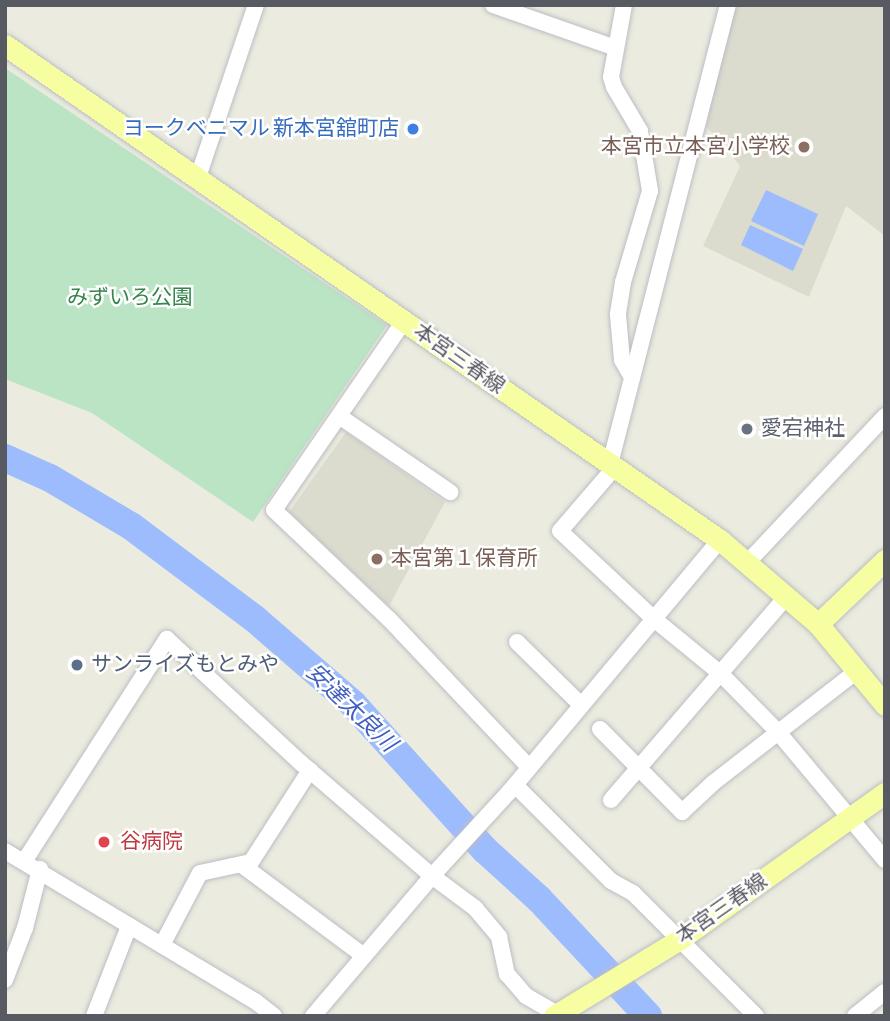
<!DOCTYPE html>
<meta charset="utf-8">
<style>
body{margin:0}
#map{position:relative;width:890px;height:1021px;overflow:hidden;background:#ebecdf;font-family:"Sofia Sans Condensed","Noto Sans JP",sans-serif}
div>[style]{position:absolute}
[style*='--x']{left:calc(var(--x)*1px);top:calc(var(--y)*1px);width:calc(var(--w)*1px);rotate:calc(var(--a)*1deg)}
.education>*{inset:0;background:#dcdcce}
.green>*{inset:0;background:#bbe4c5}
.water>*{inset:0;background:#9dbcfe}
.river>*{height:28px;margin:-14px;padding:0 14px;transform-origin:14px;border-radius:14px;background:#9dbcfe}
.roads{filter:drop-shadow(0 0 2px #bcbdc4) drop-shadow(0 0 2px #bcbdc4)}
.minor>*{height:16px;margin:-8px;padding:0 8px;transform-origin:8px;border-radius:8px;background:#fff}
.major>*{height:21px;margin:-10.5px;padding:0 10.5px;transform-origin:10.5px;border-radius:10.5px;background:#f7fea2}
.dots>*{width:19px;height:19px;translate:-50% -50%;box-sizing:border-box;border:4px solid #fff;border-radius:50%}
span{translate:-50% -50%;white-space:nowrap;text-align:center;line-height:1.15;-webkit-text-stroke:5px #fff;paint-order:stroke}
.shop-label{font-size:21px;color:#366cbe}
.right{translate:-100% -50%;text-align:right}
.education-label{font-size:21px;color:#785e54}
.left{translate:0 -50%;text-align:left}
.park-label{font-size:21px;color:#35844c}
.street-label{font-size:21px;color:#585a61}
.worship-label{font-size:21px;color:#5b616d}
.service-label{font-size:21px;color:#4e5e75}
.health-label{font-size:21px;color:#be3a42}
.water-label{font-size:23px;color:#405fc1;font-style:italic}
.frame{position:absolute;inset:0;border:7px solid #585a61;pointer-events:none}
</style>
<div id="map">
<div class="education">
<i style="clip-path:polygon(721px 5px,885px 5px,885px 236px,846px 206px,809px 297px,703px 246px,740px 166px,707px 127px)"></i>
<i style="clip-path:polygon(346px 432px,445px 502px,389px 606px,289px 512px)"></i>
</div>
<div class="green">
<i style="clip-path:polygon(5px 68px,387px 325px,253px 522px,92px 413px,5px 379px)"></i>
</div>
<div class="water">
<i style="clip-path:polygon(766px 190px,818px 214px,804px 246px,751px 221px)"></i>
<i style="clip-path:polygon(750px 225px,803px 249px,793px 271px,741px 245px)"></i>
</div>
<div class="river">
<i style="--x:5;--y:458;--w:49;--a:24"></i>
<i style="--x:50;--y:478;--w:94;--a:30.7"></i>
<i style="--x:131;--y:526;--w:155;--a:36.9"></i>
<i style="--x:255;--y:619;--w:130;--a:40.9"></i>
<i style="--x:353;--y:704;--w:197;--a:47.9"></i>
<i style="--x:485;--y:850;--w:73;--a:42.2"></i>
<i style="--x:539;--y:899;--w:160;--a:47"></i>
</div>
<div class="roads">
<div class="minor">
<i style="--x:493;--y:5;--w:130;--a:19.3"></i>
<i style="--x:624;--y:5;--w:73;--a:100.2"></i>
<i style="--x:611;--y:77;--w:10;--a:73"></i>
<i style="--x:614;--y:87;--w:51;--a:59.4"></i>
<i style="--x:640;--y:131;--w:61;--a:80.5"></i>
<i style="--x:650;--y:191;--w:95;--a:106.5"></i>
<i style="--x:623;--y:282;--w:33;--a:99"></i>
<i style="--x:618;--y:315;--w:45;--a:84.9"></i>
<i style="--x:622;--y:360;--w:20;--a:60"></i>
<i style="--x:197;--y:180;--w:185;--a:-71.4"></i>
<i style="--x:404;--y:321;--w:229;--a:124.5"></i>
<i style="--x:274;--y:510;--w:158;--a:43.5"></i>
<i style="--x:389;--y:619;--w:204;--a:46.6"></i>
<i style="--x:339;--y:416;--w:135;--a:34.4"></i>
<i style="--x:610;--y:464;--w:474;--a:-75.6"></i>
<i style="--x:615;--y:467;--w:84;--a:130.7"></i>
<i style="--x:560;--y:531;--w:129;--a:43.1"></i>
<i style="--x:654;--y:619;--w:85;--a:39.3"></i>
<i style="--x:720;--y:673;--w:83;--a:45.5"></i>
<i style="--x:778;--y:732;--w:167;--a:50.1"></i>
<i style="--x:748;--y:562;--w:200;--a:-46.8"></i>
<i style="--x:517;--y:642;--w:90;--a:44.5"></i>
<i style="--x:600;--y:729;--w:117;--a:45.3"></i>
<i style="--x:682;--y:812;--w:42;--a:-43.1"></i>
<i style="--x:713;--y:783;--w:182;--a:-37.9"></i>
<i style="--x:515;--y:785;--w:136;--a:45"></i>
<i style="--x:611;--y:881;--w:25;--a:29"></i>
<i style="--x:633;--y:893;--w:174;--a:45"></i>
<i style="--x:611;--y:800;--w:269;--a:-49.2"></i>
<i style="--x:5;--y:851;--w:292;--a:31"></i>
<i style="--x:255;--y:1001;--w:24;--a:38"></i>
<i style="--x:25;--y:860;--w:263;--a:-57.3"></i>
<i style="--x:167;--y:639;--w:183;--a:42.8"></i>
<i style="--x:301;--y:763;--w:173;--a:40.8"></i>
<i style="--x:432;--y:876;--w:54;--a:36.7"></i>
<i style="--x:475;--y:908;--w:38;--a:50"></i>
<i style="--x:499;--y:937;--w:38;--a:78"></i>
<i style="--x:507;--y:974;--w:29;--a:49"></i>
<i style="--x:526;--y:996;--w:39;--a:30"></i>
<i style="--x:242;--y:865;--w:152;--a:36.7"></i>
<i style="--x:162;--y:945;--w:81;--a:-62.2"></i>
<i style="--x:200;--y:873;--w:52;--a:-12.2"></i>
<i style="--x:251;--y:862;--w:109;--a:-57.3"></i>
<i style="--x:5;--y:980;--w:56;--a:-69"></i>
<i style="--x:25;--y:928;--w:61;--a:-75.7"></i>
<i style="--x:94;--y:1016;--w:97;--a:-68.7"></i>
<i style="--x:313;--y:1016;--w:184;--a:-49.6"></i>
<i style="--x:432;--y:876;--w:115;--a:-47.5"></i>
<i style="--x:510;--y:791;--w:327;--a:-50.1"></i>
<i style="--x:855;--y:1016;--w:38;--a:-39"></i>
</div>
<div class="major">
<i style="--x:5;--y:45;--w:870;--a:34.7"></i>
<i style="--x:720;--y:540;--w:129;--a:40.6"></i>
<i style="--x:818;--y:624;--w:105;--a:50.4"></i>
<i style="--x:818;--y:624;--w:93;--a:-43.7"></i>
<i style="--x:554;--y:1016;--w:148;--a:-31.4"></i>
<i style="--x:680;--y:939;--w:252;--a:-35.5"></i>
</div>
</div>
<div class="dots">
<i style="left:413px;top:129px;background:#3f7fe0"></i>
<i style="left:804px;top:147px;background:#8d6e63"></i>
<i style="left:747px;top:429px;background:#6b7280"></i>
<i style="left:377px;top:559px;background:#8d6e63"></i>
<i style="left:77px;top:665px;background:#5c6f8a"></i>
<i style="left:104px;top:842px;background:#e0444e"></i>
</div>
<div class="shop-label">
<span class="right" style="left:399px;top:129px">ヨークベニマル 新本宮舘町店</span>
</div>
<div class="education-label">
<span class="right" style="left:790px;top:147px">本宮市立本宮小学校</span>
<span class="left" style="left:391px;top:559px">本宮第１保育所</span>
</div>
<div class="park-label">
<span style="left:130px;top:298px">みずいろ公園</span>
</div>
<div class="street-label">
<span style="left:459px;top:359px;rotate:35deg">本宮三春線</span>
<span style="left:722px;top:909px;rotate:-35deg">本宮三春線</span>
</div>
<div class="worship-label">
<span class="left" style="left:761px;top:429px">愛宕神社</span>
</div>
<div class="service-label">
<span class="left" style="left:91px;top:665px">サンライズもとみや</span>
</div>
<div class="health-label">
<span class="left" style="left:120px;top:842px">谷病院</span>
</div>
<div class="water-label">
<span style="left:351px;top:708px;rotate:44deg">安達太良川</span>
</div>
<div class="frame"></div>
</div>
